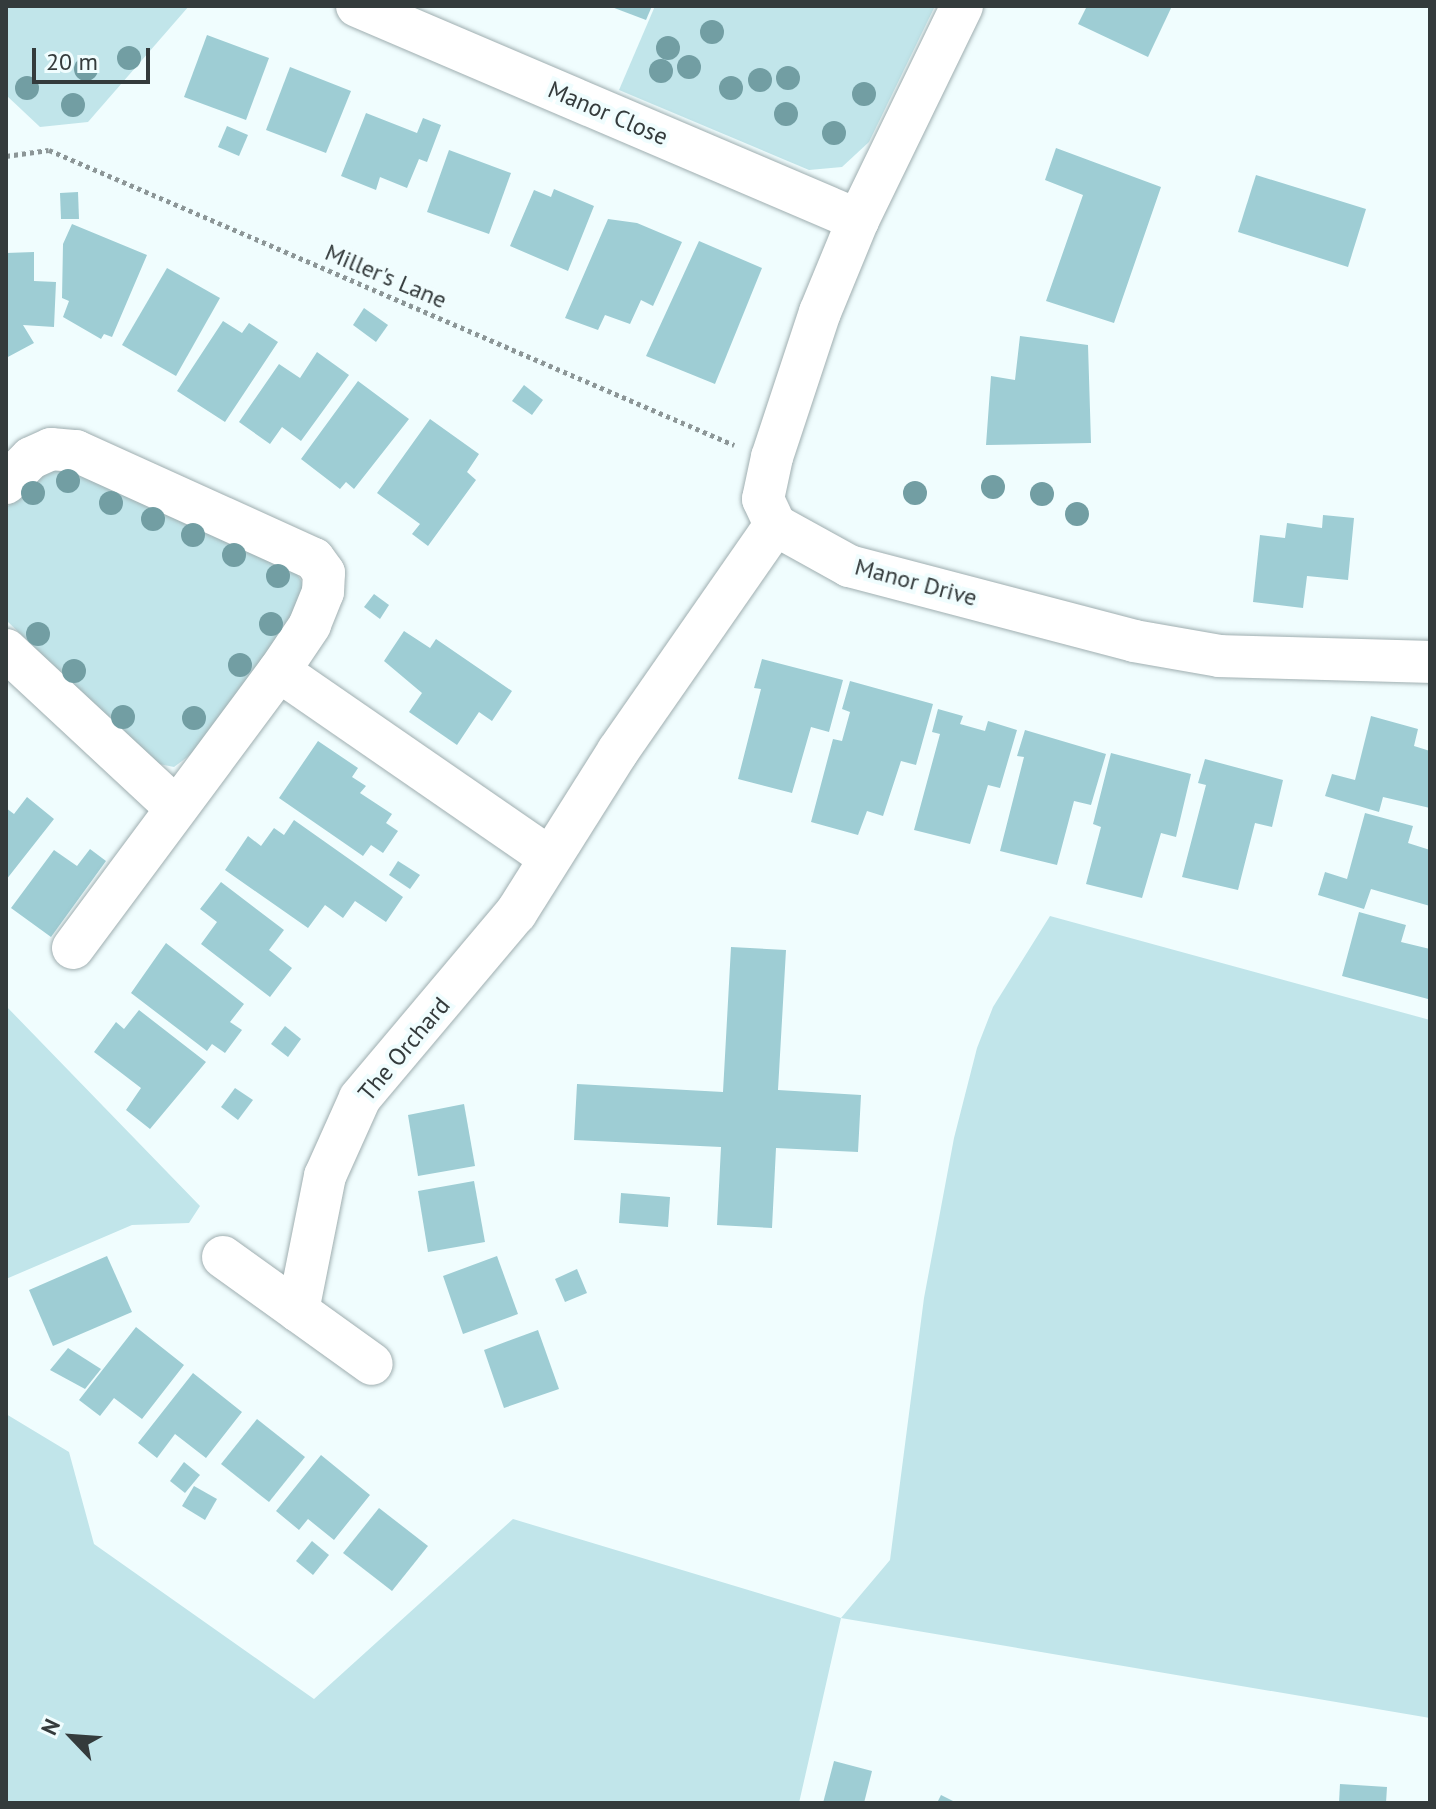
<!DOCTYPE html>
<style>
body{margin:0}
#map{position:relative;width:1436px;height:1809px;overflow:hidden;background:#f0fdfe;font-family:"PT Sans",sans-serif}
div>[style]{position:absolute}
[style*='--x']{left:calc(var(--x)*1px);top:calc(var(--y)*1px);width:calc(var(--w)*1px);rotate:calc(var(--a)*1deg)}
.green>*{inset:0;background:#c1e5ea}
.building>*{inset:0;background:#9ecdd4}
.path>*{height:5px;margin-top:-2.5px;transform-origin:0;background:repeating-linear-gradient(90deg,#8c9697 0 4px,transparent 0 8px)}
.roads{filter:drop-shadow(0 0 2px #9faeb0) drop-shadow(0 0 2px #9faeb0)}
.minor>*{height:42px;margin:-21px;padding:0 21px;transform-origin:21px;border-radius:21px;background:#fff}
.trees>*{width:24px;height:24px;margin:-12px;border-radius:50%;background:#729ea3}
span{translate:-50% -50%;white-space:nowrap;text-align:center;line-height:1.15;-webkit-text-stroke:8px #f0fdfe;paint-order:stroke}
.street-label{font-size:24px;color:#343b3c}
.frame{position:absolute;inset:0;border:8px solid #343b3c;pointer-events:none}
.north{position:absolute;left:32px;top:1697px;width:80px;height:80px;-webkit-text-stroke:6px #f0fdfe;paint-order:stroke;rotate:295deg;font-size:22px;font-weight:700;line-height:32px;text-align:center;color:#343b3c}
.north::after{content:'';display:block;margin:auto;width:28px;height:36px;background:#343b3c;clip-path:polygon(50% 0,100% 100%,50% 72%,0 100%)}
.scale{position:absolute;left:32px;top:48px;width:118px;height:36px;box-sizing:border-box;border:4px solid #343b3c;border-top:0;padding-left:10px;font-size:24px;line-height:28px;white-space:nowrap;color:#343b3c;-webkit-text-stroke:6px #f0fdfe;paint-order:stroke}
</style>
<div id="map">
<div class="green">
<i style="clip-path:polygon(6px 6px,189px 6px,88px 122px,40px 127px,6px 95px)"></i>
<i style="clip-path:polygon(655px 6px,935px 6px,869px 142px,842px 167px,809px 170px,619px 90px)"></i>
<i style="clip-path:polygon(48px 467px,66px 467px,292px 566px,303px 584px,298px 611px,194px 752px,174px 767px,154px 763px,6px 620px,6px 508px)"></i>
<i style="clip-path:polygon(1050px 916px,1430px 1020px,1430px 1718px,841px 1618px,799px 1803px,6px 1803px,6px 1414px,69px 1452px,94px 1544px,314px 1699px,513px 1519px,841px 1618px,890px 1560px,924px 1298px,954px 1138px,977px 1048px,993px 1007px)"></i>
<i style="clip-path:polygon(6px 1006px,200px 1206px,189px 1223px,132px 1225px,6px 1279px)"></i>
</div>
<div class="building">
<i style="clip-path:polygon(609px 6px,652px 6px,646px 20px)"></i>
<i style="clip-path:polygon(1087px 6px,1172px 6px,1148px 57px,1078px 24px)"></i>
<i style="clip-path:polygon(207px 35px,269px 58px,246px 120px,184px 97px)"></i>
<i style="clip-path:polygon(290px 67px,351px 91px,326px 153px,266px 130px)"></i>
<i style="clip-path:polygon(366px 113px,417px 133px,423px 118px,441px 125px,427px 162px,419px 159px,407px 188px,380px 177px,376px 190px,341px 176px)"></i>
<i style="clip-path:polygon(227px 126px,248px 135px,239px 156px,218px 147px)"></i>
<i style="clip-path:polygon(1056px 148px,1161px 187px,1114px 323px,1046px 301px,1083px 195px,1045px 180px)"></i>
<i style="clip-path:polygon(449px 150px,511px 173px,489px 234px,427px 212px)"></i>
<i style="clip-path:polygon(1256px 175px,1366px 209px,1348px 267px,1238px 232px)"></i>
<i style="clip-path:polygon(554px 189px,594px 206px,568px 271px,510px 246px,534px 190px,551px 197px)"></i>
<i style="clip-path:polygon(78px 192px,79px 219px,61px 219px,60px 193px)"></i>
<i style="clip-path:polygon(608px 219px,637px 223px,682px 242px,653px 306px,641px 300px,630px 324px,605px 315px,598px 330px,565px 318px)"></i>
<i style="clip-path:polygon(72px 224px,147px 255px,112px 337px,104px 334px,101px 339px,63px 317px,69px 301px,62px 298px,63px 244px)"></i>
<i style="clip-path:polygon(699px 241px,762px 268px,715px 384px,646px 356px)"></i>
<i style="clip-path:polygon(34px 252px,34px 281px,56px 282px,54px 327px,23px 325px,34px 343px,6px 358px,6px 253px)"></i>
<i style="clip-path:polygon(167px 268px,220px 298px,176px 376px,122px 345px)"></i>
<i style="clip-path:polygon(364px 308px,388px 325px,376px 342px,353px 325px)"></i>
<i style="clip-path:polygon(223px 321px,242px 333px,249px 323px,278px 342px,225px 422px,177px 391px)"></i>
<i style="clip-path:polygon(1020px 336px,1088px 345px,1091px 443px,986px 445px,991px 376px,1015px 380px)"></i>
<i style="clip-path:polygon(317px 352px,349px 375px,301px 441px,282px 427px,270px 444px,239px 422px,279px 364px,300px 378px)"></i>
<i style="clip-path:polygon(358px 381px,409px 419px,354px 489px,346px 482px,340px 489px,301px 459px)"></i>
<i style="clip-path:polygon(524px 385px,543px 400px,532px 415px,512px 401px)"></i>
<i style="clip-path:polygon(430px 419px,479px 454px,467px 472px,476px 480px,428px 546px,412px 534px,420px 524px,377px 493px)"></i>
<i style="clip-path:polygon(1323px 515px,1354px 518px,1348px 580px,1307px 576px,1303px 608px,1253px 602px,1260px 535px,1285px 538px,1287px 523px,1322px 528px)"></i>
<i style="clip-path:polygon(374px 594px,389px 605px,380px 619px,364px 607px)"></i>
<i style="clip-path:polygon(404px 631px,430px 648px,436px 639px,512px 691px,492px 721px,479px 712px,457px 745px,409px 712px,422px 693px,384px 661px)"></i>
<i style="clip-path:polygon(762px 659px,843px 680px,829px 732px,811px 727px,792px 793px,738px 779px,761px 689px,754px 688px)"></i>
<i style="clip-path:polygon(850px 681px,933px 704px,916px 765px,901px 761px,883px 816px,867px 811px,858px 835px,811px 822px,833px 739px,842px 741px,850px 712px,842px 709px)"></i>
<i style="clip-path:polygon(938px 709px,963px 716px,960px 724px,985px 731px,988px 721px,1017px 730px,1000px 788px,988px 785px,970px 844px,914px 830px,940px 734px,932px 732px)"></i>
<i style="clip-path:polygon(1371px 716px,1418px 729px,1414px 746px,1430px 751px,1430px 808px,1383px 797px,1379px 812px,1325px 796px,1332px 774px,1355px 780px)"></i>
<i style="clip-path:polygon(1025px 730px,1106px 754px,1091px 805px,1074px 801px,1057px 865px,1000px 851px,1024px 757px,1017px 756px)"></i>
<i style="clip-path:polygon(318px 741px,358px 768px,352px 777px,366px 786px,360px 793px,392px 814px,386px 823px,398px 831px,383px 853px,371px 845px,363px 856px,279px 798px)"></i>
<i style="clip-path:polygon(1111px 753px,1191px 774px,1176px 837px,1161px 833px,1142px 898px,1086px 884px,1101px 827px,1093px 824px)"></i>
<i style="clip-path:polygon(1205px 759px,1283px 780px,1272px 827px,1255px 823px,1238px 890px,1182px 877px,1206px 785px,1198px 783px)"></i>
<i style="clip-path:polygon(27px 797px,54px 819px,6px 880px,6px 808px,14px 814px)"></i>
<i style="clip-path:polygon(1365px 813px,1413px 826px,1408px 843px,1430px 850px,1430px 906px,1371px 889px,1364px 909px,1318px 895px,1325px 872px,1347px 879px)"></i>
<i style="clip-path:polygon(294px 820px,403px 897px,386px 922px,355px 901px,343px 918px,325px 905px,308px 928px,225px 870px,248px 836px,261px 846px,274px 828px,284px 835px)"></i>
<i style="clip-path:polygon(90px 849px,106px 861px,51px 937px,11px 908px,54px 850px,77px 866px)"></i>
<i style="clip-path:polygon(398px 861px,420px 875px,410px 889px,389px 875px)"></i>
<i style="clip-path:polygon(221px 882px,284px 930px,269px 950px,292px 968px,270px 997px,201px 944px,217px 922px,200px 909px)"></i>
<i style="clip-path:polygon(1359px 912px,1406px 925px,1401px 942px,1430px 949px,1428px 999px,1342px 976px)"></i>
<i style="clip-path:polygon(166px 943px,244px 1004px,230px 1022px,242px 1030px,225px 1053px,212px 1044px,207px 1051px,131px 993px)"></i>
<i style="clip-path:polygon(731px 947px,786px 950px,778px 1090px,861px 1095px,858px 1152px,776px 1148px,772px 1228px,717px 1225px,721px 1147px,574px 1140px,577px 1084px,723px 1092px)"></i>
<i style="clip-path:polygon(139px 1010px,206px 1062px,150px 1129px,126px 1110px,141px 1088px,94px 1052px,116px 1022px,124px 1029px)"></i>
<i style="clip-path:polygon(285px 1026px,301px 1039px,288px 1057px,271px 1044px)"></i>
<i style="clip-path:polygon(235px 1088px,253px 1100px,238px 1120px,221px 1107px)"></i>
<i style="clip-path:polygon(464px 1104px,475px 1166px,418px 1176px,408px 1115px)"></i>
<i style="clip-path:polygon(474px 1181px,485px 1242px,428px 1252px,418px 1191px)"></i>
<i style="clip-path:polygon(621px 1193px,670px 1197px,668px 1227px,619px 1223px)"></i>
<i style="clip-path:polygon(107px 1256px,132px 1312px,53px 1346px,29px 1290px)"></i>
<i style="clip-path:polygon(497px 1256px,518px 1314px,463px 1334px,443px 1276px)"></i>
<i style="clip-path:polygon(577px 1269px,587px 1293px,565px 1302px,555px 1279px)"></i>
<i style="clip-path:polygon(136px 1327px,184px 1365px,142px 1419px,114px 1398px,100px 1416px,79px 1400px)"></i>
<i style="clip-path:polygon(538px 1330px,559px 1389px,504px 1408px,484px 1350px)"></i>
<i style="clip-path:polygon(68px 1348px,101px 1369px,85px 1389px,50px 1370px)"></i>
<i style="clip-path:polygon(193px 1373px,242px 1412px,206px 1458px,175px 1434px,157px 1458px,138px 1443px)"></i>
<i style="clip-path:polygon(257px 1419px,305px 1457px,269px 1502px,221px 1464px)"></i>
<i style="clip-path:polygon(321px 1455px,370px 1495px,334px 1540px,308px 1519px,299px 1530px,276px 1511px)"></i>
<i style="clip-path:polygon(184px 1462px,200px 1475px,185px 1493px,170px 1481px)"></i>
<i style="clip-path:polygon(194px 1486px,217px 1499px,205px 1520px,182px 1506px)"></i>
<i style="clip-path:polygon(379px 1508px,428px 1546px,392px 1591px,343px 1553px)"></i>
<i style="clip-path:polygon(312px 1541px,329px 1555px,313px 1575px,296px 1561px)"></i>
<i style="clip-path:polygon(834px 1761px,872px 1771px,864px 1803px,823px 1803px)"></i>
<i style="clip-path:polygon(1340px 1784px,1387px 1787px,1386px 1803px,1339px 1803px)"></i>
<i style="clip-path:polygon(941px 1795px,957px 1803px,937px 1803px)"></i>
</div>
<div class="path">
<i style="--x:6;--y:156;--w:43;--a:-7.9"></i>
<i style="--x:49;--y:150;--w:746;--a:23.3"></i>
</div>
<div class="roads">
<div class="minor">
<i style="--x:357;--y:6;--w:545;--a:23.13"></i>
<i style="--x:962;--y:6;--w:238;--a:115.9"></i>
<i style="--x:858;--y:220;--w:100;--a:112.4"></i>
<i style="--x:820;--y:312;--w:153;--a:108.3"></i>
<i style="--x:772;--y:457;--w:43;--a:102.1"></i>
<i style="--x:763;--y:499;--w:29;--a:65"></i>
<i style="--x:775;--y:525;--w:85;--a:29"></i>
<i style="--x:849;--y:566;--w:295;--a:14.7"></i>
<i style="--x:1134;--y:641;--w:87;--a:9.9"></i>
<i style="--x:1220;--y:656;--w:210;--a:1.6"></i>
<i style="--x:6;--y:483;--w:35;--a:-45"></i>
<i style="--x:31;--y:458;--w:22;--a:-24"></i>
<i style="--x:51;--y:449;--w:25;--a:5"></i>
<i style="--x:76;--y:451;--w:261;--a:24.4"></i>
<i style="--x:314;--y:559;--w:17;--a:54"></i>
<i style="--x:324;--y:573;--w:19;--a:93"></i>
<i style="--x:323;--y:592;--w:35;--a:112"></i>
<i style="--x:310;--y:625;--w:55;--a:124"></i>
<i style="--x:6;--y:650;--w:231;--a:42.9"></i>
<i style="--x:73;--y:948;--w:345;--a:-53.4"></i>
<i style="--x:279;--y:671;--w:329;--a:34.6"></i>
<i style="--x:223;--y:1257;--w:183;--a:35.7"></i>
<i style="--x:298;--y:1311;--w:138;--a:-78.7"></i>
<i style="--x:325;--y:1176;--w:85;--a:-65.8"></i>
<i style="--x:360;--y:1098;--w:242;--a:-49.9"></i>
<i style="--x:516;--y:913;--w:191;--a:-57.8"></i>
<i style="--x:618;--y:751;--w:275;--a:-55.2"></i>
</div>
</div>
<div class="trees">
<i style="left:712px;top:32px"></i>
<i style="left:668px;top:48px"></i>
<i style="left:129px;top:58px"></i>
<i style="left:689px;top:67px"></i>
<i style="left:86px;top:69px"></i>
<i style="left:661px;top:71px"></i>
<i style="left:788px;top:78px"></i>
<i style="left:760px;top:80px"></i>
<i style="left:27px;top:88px"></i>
<i style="left:731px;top:88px"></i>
<i style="left:864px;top:94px"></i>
<i style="left:73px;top:105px"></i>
<i style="left:786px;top:114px"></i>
<i style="left:834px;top:133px"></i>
<i style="left:68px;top:481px"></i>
<i style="left:993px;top:487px"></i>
<i style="left:33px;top:493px"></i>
<i style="left:915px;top:493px"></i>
<i style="left:1042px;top:494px"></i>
<i style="left:111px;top:503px"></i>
<i style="left:1077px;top:514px"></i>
<i style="left:153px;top:519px"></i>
<i style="left:193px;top:535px"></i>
<i style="left:234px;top:555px"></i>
<i style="left:278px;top:576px"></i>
<i style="left:271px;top:624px"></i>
<i style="left:38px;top:634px"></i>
<i style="left:240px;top:665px"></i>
<i style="left:74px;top:671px"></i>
<i style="left:123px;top:717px"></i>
<i style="left:194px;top:718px"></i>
</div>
<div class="street-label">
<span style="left:608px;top:113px;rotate:23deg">Manor Close</span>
<span style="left:386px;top:276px;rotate:23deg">Miller's Lane</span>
<span style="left:916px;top:582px;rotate:15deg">Manor Drive</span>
<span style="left:404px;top:1049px;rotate:-50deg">The Orchard</span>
</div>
<div class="frame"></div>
<div class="north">N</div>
<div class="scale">20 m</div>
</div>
